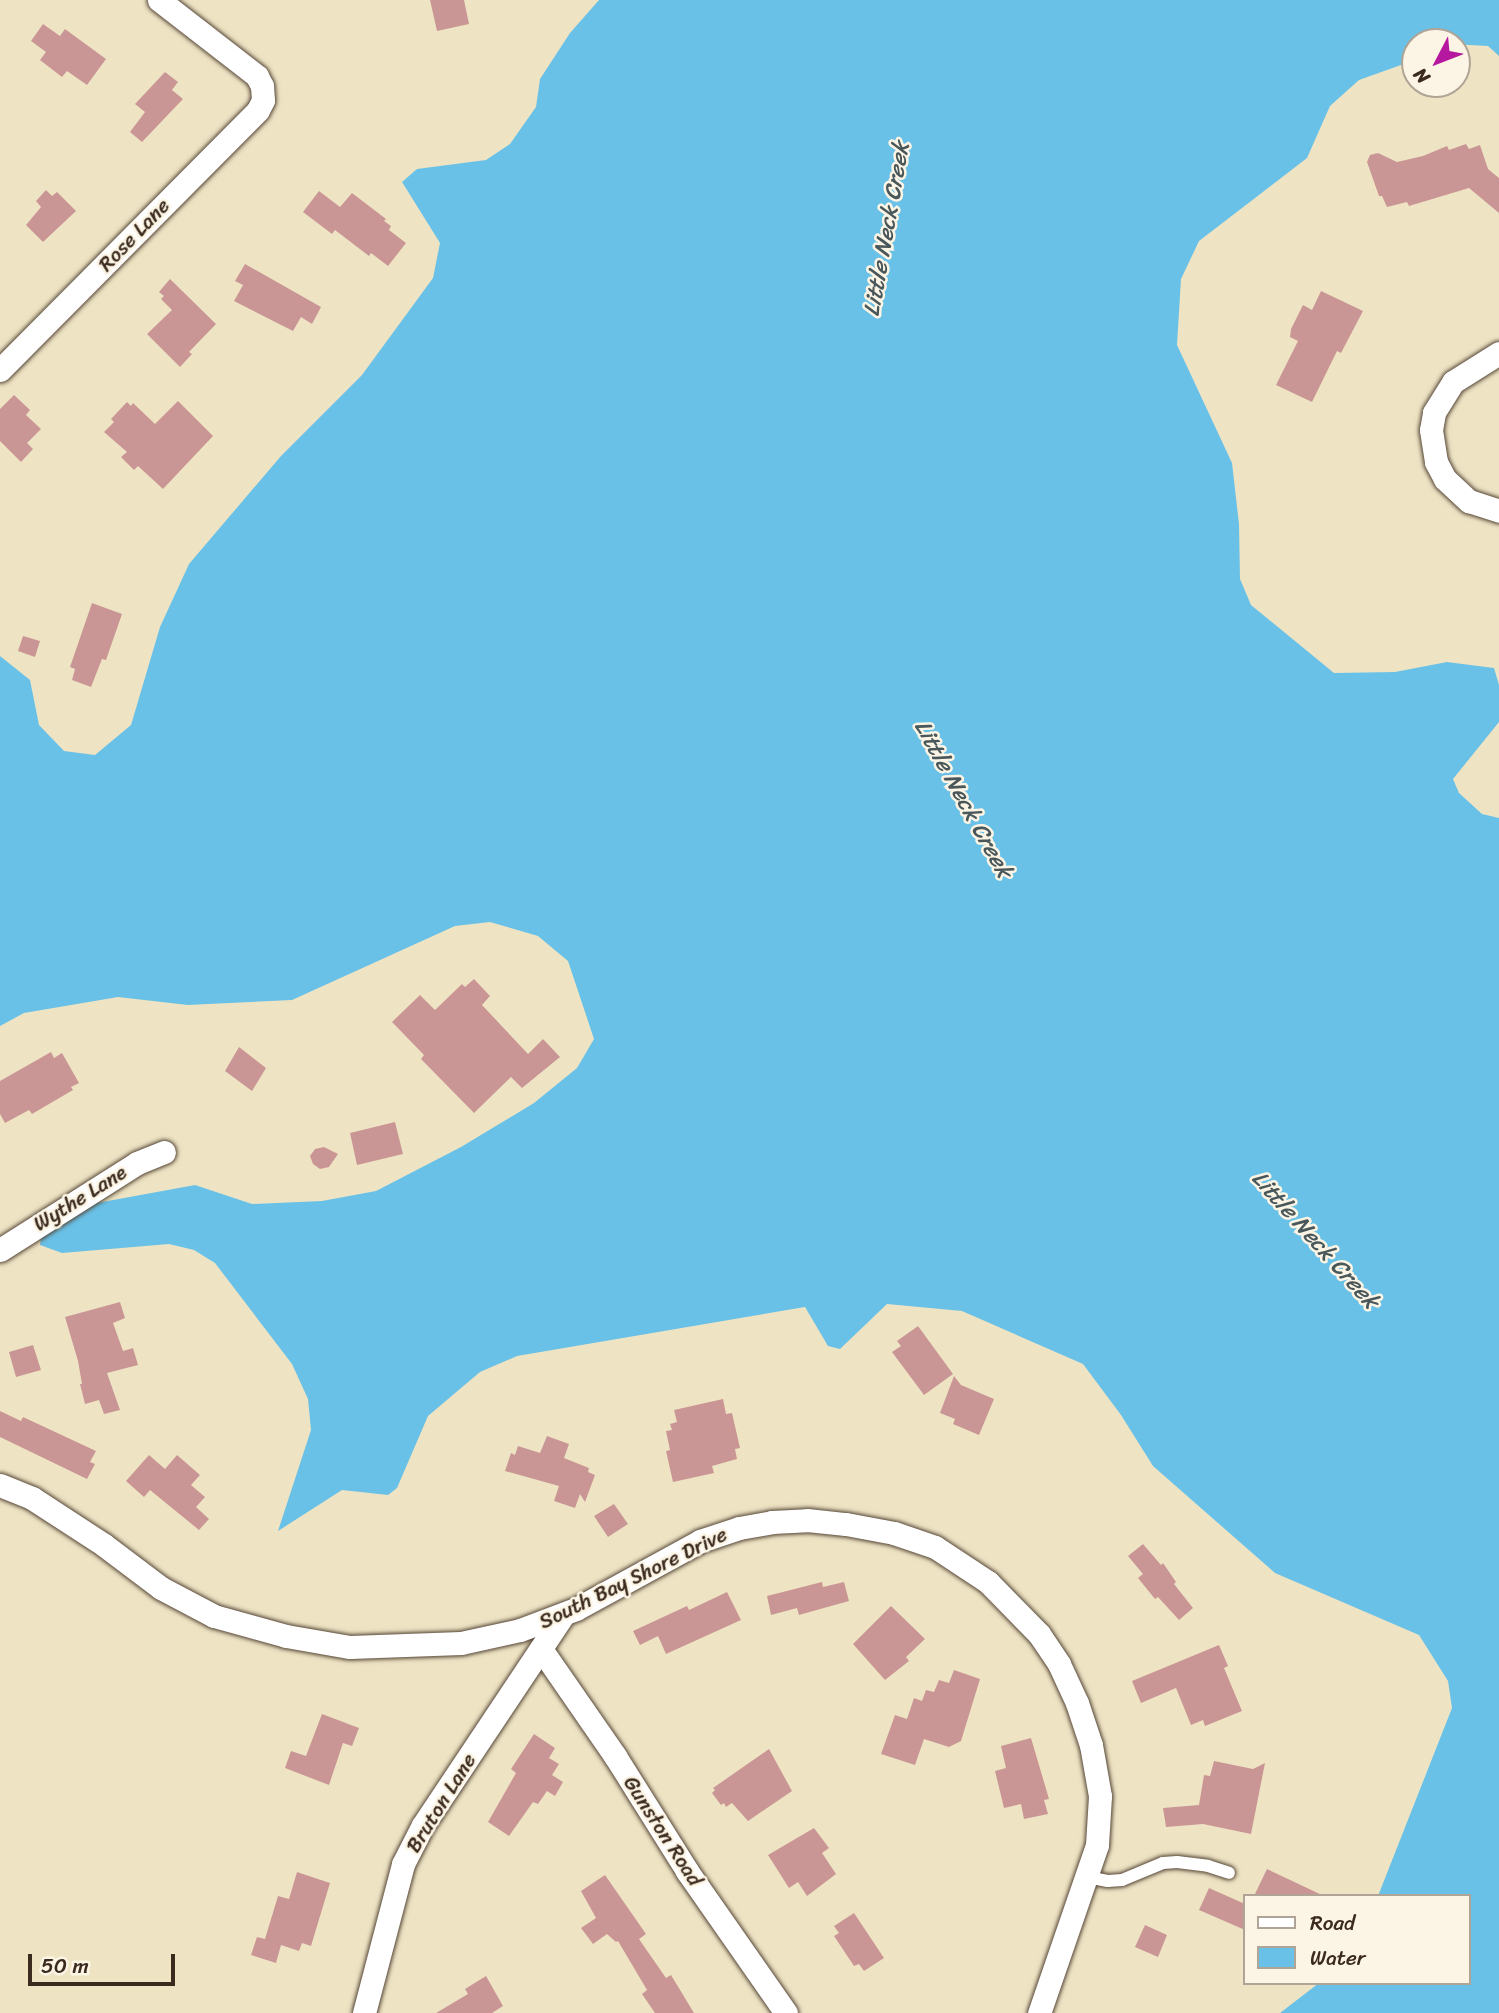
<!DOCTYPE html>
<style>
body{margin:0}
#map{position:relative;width:1499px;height:2013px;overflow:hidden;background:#eee4c4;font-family:Sriracha,sans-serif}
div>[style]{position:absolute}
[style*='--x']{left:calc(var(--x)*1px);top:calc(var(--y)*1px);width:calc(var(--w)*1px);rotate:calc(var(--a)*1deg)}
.water>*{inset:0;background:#6ac1e7}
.building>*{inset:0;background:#ca9695}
.roads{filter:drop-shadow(0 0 2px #564637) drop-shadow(0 0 2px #564637)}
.lane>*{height:12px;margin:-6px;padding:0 6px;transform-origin:6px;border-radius:6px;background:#fff}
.street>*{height:23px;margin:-11.5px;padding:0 11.5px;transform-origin:11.5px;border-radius:11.5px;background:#fff}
span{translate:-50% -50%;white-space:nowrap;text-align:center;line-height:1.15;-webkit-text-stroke:5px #fcf5e5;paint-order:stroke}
.street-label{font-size:21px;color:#3b2a1e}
.water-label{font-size:23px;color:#49575a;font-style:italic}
.legend{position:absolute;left:1243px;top:1894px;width:228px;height:91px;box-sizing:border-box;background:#fcf5e5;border:2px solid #afa495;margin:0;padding:9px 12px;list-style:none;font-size:21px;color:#3b2a1e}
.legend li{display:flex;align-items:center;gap:14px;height:35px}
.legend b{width:35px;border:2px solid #afa495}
.north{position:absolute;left:1401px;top:28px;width:70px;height:70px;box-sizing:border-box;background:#fcf5e5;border:2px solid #afa495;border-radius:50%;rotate:228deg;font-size:19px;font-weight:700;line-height:28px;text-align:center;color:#3b2a1e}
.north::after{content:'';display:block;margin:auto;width:24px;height:32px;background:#b5179e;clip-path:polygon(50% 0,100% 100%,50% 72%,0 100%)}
.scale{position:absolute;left:28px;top:1954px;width:147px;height:32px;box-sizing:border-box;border:4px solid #3b2a1e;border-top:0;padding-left:9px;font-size:21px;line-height:24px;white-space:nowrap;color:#3b2a1e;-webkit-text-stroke:5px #fcf5e5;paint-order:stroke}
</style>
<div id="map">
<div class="water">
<i style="clip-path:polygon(599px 0,1499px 0,1499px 56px,1488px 46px,1415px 42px,1415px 60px,1359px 80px,1330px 106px,1307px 158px,1199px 241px,1181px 279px,1177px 345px,1232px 463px,1239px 524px,1240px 579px,1251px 605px,1334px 673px,1395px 672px,1447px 662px,1494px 668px,1499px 685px,1499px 722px,1453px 779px,1459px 793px,1482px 814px,1499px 818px,1499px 2013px,1280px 2013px,1319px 1983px,1469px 1983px,1469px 1896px,1378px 1896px,1452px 1708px,1448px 1681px,1419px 1635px,1275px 1573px,1153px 1466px,1121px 1415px,1083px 1364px,962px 1311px,887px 1304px,840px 1349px,828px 1346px,805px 1307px,517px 1356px,480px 1372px,428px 1416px,397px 1488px,388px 1495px,342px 1490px,278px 1531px,311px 1430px,308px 1399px,292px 1364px,215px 1263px,194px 1250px,169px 1244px,62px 1253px,40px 1245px,42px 1230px,75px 1207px,195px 1185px,252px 1204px,322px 1201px,376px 1191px,461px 1147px,534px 1103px,577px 1068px,594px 1039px,568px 961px,538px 936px,490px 922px,455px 926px,292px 1000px,188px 1005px,118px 997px,24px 1013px,0 1026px,0 656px,30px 680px,39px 725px,64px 751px,95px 755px,131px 725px,160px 627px,189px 564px,281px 456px,362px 375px,433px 278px,440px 243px,402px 182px,417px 169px,486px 160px,510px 144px,536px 107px,540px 79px,570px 33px)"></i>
</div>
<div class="building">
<i style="clip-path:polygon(430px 0,464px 0,469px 24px,437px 31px)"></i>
<i style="clip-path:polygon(43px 24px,60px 36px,65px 29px,106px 59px,87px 85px,67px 71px,62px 77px,40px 60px,46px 52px,31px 41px)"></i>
<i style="clip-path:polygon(165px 72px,178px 82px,172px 90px,183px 99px,142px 142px,130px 132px,145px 112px,135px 104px)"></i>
<i style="clip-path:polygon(1466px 144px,1469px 149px,1480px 145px,1488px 169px,1499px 178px,1499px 213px,1469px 188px,1409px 206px,1407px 202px,1387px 207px,1382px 196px,1379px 196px,1367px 162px,1370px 155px,1378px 153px,1397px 162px,1423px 156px,1447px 146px,1449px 150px)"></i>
<i style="clip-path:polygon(46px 190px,52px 196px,57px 192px,76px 211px,43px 242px,26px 225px,41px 207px,36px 201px)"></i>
<i style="clip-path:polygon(319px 191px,340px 207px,352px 193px,386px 219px,384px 221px,391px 226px,389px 230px,406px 243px,388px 266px,371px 253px,369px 256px,335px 230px,332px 234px,303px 212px)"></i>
<i style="clip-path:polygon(245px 264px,321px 307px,312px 324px,301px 317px,293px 331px,234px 301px,243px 285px,235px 281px)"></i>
<i style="clip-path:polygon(170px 279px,216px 324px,189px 352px,192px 354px,180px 367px,147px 334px,172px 310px,161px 299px,164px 296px,159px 292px)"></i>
<i style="clip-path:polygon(1321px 291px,1363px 311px,1341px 353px,1337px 351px,1312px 402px,1276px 385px,1298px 341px,1290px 337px,1291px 329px,1303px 305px,1312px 310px)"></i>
<i style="clip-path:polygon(14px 395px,30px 410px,26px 415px,41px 429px,27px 443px,33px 449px,21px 462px,0 441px,0 409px)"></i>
<i style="clip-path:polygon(178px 401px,213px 436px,163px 489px,138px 466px,134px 470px,121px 457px,127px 452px,104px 432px,114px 422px,111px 419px,127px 402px,131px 406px,133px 403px,155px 424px)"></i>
<i style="clip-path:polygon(92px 603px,122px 614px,106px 660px,102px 659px,91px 687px,72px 680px,75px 669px,70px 667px)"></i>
<i style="clip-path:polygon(23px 636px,40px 641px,35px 657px,18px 651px)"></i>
<i style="clip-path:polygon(474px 979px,490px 996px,482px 1005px,528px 1054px,543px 1039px,560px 1057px,522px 1088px,511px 1077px,474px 1113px,421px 1059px,424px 1055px,392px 1022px,420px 995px,435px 1010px,462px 984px,465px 987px)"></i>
<i style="clip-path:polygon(239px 1047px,266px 1068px,252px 1091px,225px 1071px)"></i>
<i style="clip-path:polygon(51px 1052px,54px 1058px,62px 1053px,79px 1083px,71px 1087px,73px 1090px,32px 1114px,29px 1110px,5px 1123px,0 1114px,0 1081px)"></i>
<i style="clip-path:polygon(395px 1122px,403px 1154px,357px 1165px,350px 1133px)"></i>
<i style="clip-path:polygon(324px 1147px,338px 1154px,329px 1167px,320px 1169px,313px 1164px,310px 1156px,315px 1149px)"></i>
<i style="clip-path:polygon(120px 1302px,125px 1318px,113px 1323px,123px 1351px,133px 1348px,138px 1365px,107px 1373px,120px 1410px,104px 1414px,99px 1400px,85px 1404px,80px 1384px,82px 1384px,78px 1361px,65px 1317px)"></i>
<i style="clip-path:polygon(918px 1326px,953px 1374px,924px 1395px,892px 1352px,901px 1346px,897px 1341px)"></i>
<i style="clip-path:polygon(33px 1345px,41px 1370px,16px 1377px,9px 1352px)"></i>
<i style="clip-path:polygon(954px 1376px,961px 1385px,994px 1399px,979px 1435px,953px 1424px,955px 1419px,940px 1413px)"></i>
<i style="clip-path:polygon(723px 1399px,726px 1414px,732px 1413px,740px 1448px,735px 1449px,737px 1459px,712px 1466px,714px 1473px,673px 1482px,666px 1451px,670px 1450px,666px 1431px,672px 1430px,670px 1424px,677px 1422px,674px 1410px)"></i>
<i style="clip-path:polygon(0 1411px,21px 1421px,23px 1417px,96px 1451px,90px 1462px,95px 1464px,87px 1479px,0 1437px)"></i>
<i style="clip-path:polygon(547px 1436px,569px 1444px,564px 1458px,589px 1468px,588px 1472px,595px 1475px,585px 1502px,580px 1494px,575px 1508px,554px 1501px,559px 1486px,505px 1471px,511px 1453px,515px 1455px,518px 1446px,540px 1453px)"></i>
<i style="clip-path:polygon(149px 1455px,165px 1469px,177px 1455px,200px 1475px,191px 1485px,205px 1497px,196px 1507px,209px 1519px,199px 1530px,150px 1490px,144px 1497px,126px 1481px)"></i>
<i style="clip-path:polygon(614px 1504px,628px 1524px,608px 1537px,594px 1516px)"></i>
<i style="clip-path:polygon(1143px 1544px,1161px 1565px,1163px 1563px,1176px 1582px,1174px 1584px,1193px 1608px,1179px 1620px,1158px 1597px,1155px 1599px,1138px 1578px,1143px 1574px,1128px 1556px)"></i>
<i style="clip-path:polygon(822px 1582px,823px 1587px,844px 1582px,849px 1601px,799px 1615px,797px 1608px,771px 1615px,767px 1596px)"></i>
<i style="clip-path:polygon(727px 1592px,741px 1620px,666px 1654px,658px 1636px,640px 1645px,633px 1631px,687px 1606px,689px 1610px)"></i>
<i style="clip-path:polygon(891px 1606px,925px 1639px,906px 1657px,909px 1661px,885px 1680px,853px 1644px)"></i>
<i style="clip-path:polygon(1219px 1645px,1228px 1666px,1224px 1668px,1242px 1711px,1205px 1726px,1203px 1720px,1191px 1725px,1176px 1688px,1141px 1703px,1132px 1681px)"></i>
<i style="clip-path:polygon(954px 1670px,980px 1679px,961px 1741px,949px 1747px,924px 1739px,915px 1765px,881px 1754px,895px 1715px,907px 1719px,914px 1698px,922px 1701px,926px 1690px,934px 1692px,939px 1680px,949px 1683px)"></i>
<i style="clip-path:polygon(322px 1714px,359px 1728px,352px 1746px,343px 1743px,329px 1785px,285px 1768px,291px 1751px,306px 1756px)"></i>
<i style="clip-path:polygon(534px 1734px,555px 1748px,549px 1758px,559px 1764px,552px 1775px,563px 1782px,555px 1796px,547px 1791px,538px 1804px,533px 1802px,509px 1836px,488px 1822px,516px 1773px,511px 1769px)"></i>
<i style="clip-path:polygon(1031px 1738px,1049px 1799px,1044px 1800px,1048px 1814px,1024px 1819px,1021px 1804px,1004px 1808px,995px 1771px,1006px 1768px,1001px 1746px)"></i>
<i style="clip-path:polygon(769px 1749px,792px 1791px,748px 1821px,732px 1803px,726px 1807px,724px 1803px,721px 1805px,712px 1793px,715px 1790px,713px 1788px)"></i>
<i style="clip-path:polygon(1214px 1761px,1253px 1769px,1265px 1763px,1251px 1834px,1203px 1824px,1166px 1827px,1163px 1808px,1199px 1805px,1204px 1775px,1210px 1776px)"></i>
<i style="clip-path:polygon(814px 1828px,829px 1848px,822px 1853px,836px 1874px,807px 1896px,798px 1882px,789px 1888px,768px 1855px)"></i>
<i style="clip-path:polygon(1267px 1869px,1324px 1896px,1254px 1896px)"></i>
<i style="clip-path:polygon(297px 1872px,330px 1883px,311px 1946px,302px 1943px,299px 1951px,281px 1945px,276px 1963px,251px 1955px,257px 1937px,265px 1939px,278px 1896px,289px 1899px)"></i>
<i style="clip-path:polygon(605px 1875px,646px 1934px,639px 1939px,666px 1978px,671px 1975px,694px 2013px,655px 2013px,642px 1994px,647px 1990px,618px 1941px,616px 1942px,607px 1934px,593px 1944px,581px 1928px,596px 1918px,581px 1891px)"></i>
<i style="clip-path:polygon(1209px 1888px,1245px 1904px,1245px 1930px,1199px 1910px)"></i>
<i style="clip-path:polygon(854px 1913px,884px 1958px,864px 1971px,859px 1964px,854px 1966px,834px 1936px,839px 1933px,834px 1926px)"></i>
<i style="clip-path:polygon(1145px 1925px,1167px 1935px,1158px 1957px,1135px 1947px)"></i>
<i style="clip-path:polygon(486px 1976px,503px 2006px,492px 2013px,436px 2013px,468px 1994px,465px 1989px)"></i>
</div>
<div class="roads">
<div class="lane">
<i style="--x:1087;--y:1877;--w:21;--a:11"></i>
<i style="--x:1108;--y:1881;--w:14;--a:-4"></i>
<i style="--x:1122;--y:1880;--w:44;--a:-22.5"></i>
<i style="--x:1163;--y:1863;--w:14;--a:-4"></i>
<i style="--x:1177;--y:1862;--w:31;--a:7"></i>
<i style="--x:1208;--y:1866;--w:22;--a:18"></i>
</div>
<div class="street">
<i style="--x:1499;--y:353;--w:54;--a:147.8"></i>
<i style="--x:1453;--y:382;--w:36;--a:122"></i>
<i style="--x:1434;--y:413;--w:17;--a:100"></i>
<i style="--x:1431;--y:430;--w:32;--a:81"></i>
<i style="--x:1436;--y:462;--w:19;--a:62"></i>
<i style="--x:1445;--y:479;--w:33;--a:43"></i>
<i style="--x:1469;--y:501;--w:32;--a:18"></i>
<i style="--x:0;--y:370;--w:366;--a:-45.2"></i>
<i style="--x:258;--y:110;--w:11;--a:-63"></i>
<i style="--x:263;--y:100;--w:14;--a:-94"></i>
<i style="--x:262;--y:86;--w:11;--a:-117"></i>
<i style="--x:257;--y:76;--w:124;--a:-142.2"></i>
<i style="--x:0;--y:1250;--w:162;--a:-32.4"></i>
<i style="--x:137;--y:1163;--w:29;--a:-22"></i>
<i style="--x:0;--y:1485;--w:35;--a:22"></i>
<i style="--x:32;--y:1498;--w:86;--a:33.1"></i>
<i style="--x:104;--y:1545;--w:71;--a:37"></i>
<i style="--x:161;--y:1588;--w:60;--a:27.8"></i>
<i style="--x:214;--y:1616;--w:75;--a:15.5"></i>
<i style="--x:286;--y:1636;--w:65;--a:9.8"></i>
<i style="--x:350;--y:1647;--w:111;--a:-2.1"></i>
<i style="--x:461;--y:1643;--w:60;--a:-12.4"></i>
<i style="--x:520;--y:1630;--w:60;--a:-20.6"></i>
<i style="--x:576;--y:1609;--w:141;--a:-28.7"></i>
<i style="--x:700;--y:1541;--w:41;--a:-18.4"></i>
<i style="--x:739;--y:1528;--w:34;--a:-10"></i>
<i style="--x:772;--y:1522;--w:35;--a:-3"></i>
<i style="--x:807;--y:1520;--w:39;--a:6"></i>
<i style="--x:846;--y:1524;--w:49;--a:10.6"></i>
<i style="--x:894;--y:1533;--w:43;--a:18.9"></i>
<i style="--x:935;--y:1547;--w:64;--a:33.4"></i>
<i style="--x:988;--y:1582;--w:73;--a:45.6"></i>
<i style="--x:1039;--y:1634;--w:36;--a:56"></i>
<i style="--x:1059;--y:1664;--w:43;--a:65.2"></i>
<i style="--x:1077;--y:1703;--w:44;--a:71.6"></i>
<i style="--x:1091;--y:1745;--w:52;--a:80"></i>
<i style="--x:1100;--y:1796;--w:49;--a:93.5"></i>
<i style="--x:1097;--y:1845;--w:178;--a:109"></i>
<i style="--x:541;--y:1649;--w:130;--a:55.3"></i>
<i style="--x:615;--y:1756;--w:136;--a:57.9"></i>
<i style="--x:687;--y:1871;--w:173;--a:55.1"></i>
<i style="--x:364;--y:2013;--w:154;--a:-75.3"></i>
<i style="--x:403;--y:1864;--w:44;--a:-62.9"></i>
<i style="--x:423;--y:1825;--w:252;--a:-56.3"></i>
</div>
</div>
<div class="street-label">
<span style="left:134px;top:235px;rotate:-46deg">Rose Lane</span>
<span style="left:80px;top:1198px;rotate:-32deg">Wythe Lane</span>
<span style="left:633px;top:1578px;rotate:-26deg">South Bay Shore Drive</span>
<span style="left:441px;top:1803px;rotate:-58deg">Bruton Lane</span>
<span style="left:663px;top:1831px;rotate:57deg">Gunston Road</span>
</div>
<div class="water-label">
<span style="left:887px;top:229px;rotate:-80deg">Little Neck Creek</span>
<span style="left:963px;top:799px;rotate:61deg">Little Neck Creek</span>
<span style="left:1315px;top:1240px;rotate:48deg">Little Neck Creek</span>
</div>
<ul class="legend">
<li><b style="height:9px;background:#fff"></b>Road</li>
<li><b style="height:19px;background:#6ac1e7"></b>Water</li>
</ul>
<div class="north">N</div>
<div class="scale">50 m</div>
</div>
